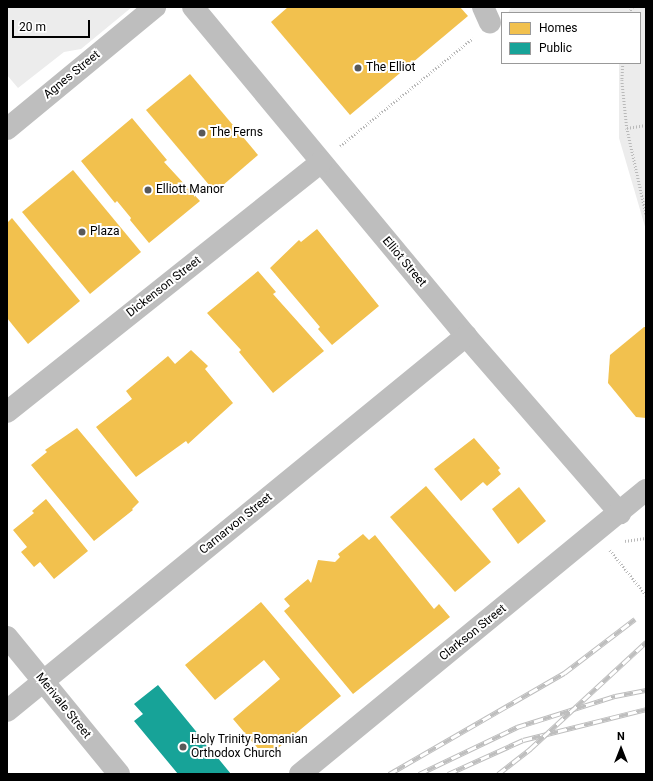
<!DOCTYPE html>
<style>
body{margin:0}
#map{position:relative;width:653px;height:781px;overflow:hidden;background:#fff;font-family:Roboto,sans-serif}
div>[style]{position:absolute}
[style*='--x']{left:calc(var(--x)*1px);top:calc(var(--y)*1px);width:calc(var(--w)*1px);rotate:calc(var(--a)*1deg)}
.green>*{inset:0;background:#ececec}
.homes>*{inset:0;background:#f2c14e}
.public>*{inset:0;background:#17a398}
.path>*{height:2.5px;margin-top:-1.25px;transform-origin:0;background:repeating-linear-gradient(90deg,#b9b9b9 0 1px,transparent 0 3px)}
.minor>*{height:22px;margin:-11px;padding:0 11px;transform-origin:11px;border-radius:11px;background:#bebebe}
.rail>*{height:4.5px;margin-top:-2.25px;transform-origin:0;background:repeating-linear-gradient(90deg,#fff 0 9px,#bebebe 0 18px);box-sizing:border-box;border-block:1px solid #bebebe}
.dots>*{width:11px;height:11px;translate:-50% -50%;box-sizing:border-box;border:2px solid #fff;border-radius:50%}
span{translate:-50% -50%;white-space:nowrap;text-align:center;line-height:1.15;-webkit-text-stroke:4px #fff;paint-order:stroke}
.poi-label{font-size:12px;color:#000}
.left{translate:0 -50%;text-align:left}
.street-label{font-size:12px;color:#000}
.frame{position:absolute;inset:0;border:8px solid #000;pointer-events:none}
.legend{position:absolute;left:501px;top:12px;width:140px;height:52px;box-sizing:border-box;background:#fff;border:1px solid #999;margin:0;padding:5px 7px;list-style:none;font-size:12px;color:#000}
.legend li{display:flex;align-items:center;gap:8px;height:20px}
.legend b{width:20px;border:1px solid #999}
.north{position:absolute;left:601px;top:729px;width:40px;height:40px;-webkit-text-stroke:3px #fff;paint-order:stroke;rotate:0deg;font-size:11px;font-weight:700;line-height:16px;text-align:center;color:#000}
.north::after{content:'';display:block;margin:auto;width:14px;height:18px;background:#000;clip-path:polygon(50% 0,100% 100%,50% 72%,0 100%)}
.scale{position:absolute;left:12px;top:20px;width:78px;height:18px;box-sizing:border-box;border:2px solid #000;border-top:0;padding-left:5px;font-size:12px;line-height:14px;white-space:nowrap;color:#000;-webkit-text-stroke:3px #fff;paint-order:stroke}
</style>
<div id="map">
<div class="green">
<i style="clip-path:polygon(7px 7px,132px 7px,81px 49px,64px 52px,18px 88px,7px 75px)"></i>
<i style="clip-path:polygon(511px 7px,646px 7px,646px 230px,619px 138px,619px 63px,640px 63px,640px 13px,508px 13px)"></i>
</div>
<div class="homes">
<i style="clip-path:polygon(288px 7px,460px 7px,468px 16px,350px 115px,271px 22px)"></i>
<i style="clip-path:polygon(190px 74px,258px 155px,215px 192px,146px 110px)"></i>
<i style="clip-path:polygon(132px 118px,167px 160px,164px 162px,200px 201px,149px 243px,130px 220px,131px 218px,117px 201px,115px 203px,81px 161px)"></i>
<i style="clip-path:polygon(73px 170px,141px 252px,90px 294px,22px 212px)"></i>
<i style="clip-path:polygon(12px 218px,80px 301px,28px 344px,7px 318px,7px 223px)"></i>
<i style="clip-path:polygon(317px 229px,379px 306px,332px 345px,318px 329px,320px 327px,270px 268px,299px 240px,301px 242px)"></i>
<i style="clip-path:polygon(258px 271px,276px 292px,273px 294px,324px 351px,273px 393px,239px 352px,241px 350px,207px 313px)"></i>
<i style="clip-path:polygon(644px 327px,646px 327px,646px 418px,636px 417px,608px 383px,610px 355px)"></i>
<i style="clip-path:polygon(191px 350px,208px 366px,205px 369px,233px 403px,188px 444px,186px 441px,136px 477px,96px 427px,132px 399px,126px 391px,168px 356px,175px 364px)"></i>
<i style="clip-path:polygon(77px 428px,139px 502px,132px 509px,133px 510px,94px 541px,31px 465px,47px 452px,45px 450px)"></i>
<i style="clip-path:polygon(474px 438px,500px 468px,498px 470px,501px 474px,487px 486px,483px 482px,461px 501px,434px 469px)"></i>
<i style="clip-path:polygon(426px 486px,491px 562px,455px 592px,390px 517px)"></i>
<i style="clip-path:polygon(519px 487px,546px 521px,518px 544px,492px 509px)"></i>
<i style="clip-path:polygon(46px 499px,88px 551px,54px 579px,40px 562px,34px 567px,21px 552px,27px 547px,13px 530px,34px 513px,32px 511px)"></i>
<i style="clip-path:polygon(363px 534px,369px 540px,375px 535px,434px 609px,439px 604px,450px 617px,353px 694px,284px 611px,290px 606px,284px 599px,308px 579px,311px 583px,318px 560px,335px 562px,340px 557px,338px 554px)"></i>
<i style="clip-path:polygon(261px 602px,341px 696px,266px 758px,233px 719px,280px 679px,264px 660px,215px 700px,185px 665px)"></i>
</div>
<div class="public">
<i style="clip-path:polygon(158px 685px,231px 774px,178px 774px,134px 721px,143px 714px,134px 704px)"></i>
</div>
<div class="path">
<i style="--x:629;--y:13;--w:7;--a:-63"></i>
<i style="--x:623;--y:63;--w:17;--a:93"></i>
<i style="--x:622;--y:80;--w:48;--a:84.1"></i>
<i style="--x:627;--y:128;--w:88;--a:77.5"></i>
<i style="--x:627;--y:128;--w:19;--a:-9"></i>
<i style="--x:340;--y:146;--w:171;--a:-39.1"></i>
<i style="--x:625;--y:541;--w:21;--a:-8"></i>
<i style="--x:610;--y:550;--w:58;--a:51.3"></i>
</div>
<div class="minor">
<i style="--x:193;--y:7;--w:428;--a:50.3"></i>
<i style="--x:466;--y:336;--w:235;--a:49"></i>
<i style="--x:483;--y:7;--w:17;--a:66"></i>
<i style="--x:7;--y:129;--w:192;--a:-39.5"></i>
<i style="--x:7;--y:412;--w:401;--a:-38.5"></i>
<i style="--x:7;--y:637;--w:177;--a:50.7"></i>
<i style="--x:7;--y:711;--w:593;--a:-39.25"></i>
<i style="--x:300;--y:774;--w:448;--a:-39.4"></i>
</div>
<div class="rail">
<i style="--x:389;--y:774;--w:202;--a:-30"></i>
<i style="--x:564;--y:673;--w:89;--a:-37.3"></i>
<i style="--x:419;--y:774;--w:109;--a:-25.6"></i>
<i style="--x:517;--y:727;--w:103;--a:-17.6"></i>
<i style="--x:615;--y:696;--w:32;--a:-11"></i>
<i style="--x:448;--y:774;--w:82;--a:-24.4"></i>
<i style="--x:523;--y:740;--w:127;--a:-14.1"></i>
<i style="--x:498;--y:774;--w:41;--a:-38"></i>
<i style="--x:530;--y:749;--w:158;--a:-42.7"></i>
</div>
<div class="dots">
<i style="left:358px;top:68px;background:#595959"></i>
<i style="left:202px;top:133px;background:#595959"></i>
<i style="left:148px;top:190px;background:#595959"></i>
<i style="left:82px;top:232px;background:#595959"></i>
<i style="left:183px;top:747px;background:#595959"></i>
</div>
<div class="poi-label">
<span class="left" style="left:366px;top:68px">The Elliot</span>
<span class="left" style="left:210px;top:133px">The Ferns</span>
<span class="left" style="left:156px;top:190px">Elliott Manor</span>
<span class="left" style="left:90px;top:232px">Plaza</span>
<span class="left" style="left:191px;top:747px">Holy Trinity Romanian<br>Orthodox Church</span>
</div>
<div class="street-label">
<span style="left:72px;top:75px;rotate:-39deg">Agnes Street</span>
<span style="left:404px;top:262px;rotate:50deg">Elliot Street</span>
<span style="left:164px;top:287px;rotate:-38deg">Dickenson Street</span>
<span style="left:236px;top:524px;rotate:-39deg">Carnarvon Street</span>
<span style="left:473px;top:633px;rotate:-39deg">Clarkson Street</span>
<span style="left:63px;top:706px;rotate:51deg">Merivale Street</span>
</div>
<div class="frame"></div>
<ul class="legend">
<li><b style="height:11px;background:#f2c14e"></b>Homes</li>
<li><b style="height:11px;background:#17a398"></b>Public</li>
</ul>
<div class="north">N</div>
<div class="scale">20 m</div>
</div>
